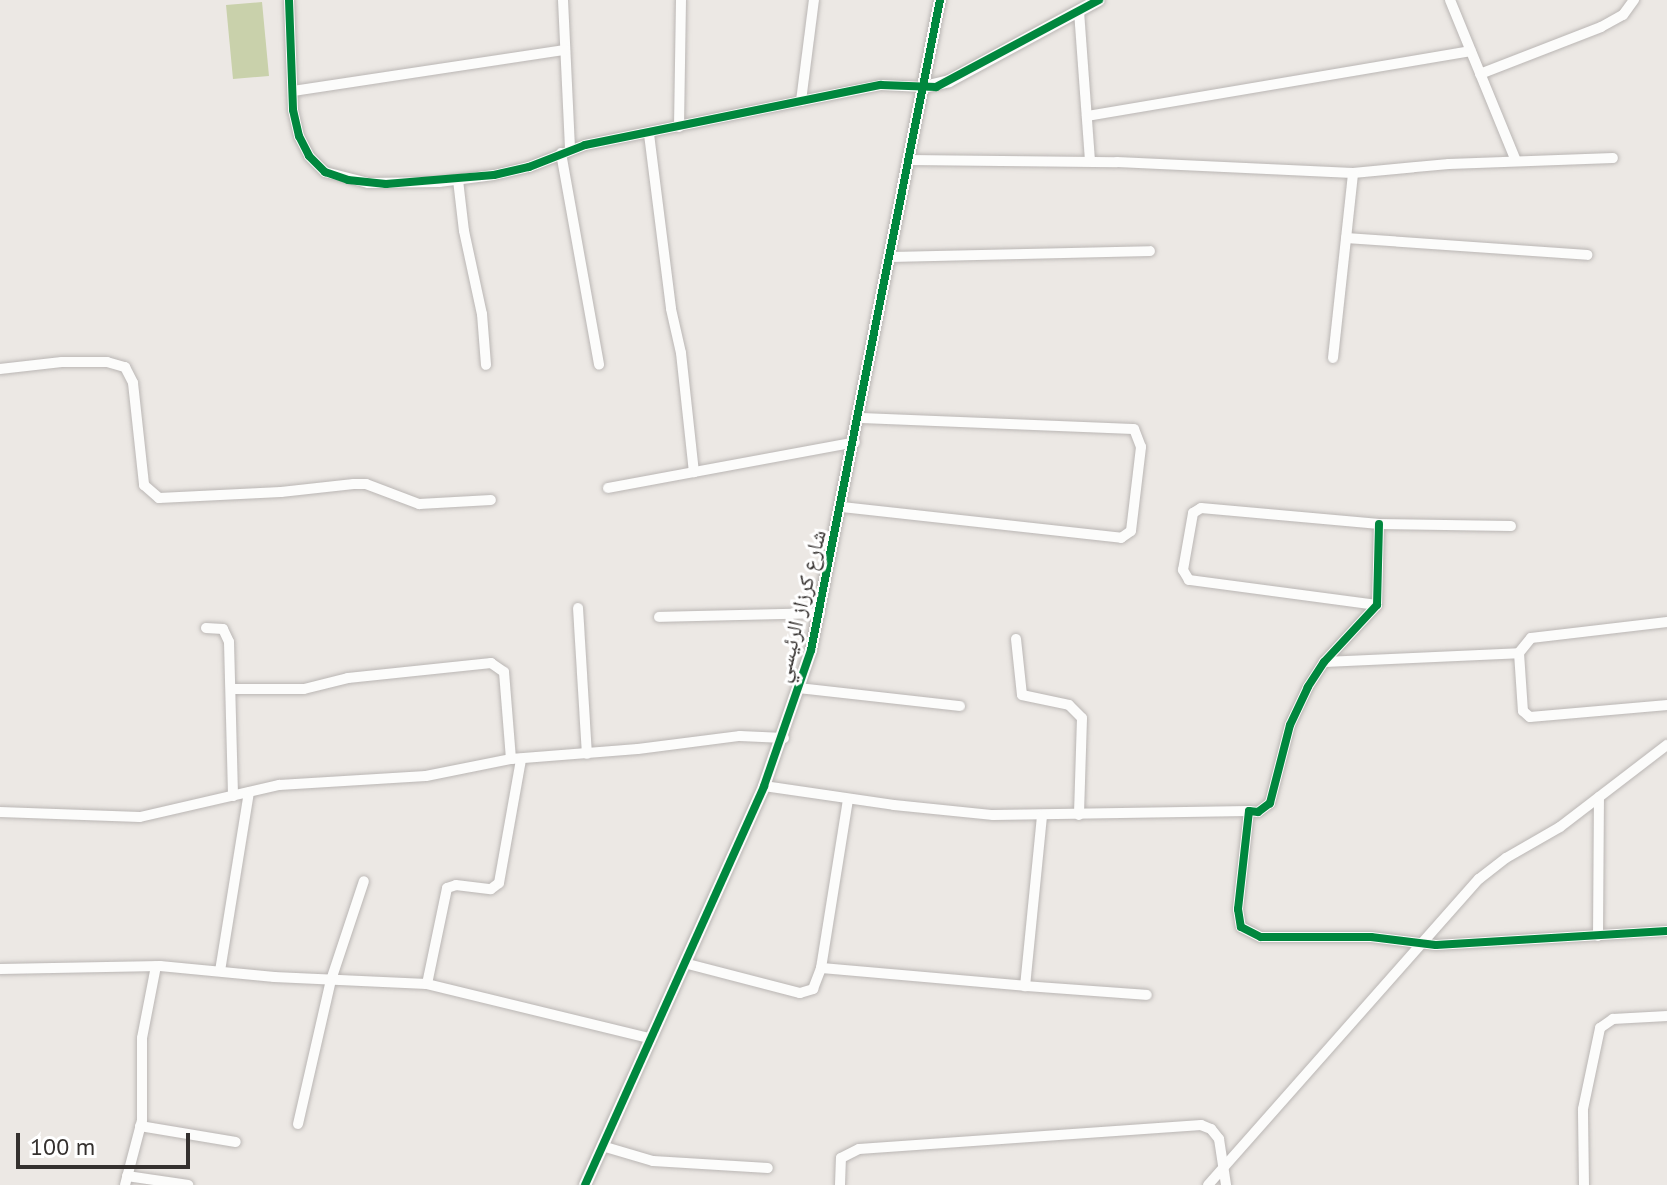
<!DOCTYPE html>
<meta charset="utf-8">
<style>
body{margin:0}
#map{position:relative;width:1667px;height:1185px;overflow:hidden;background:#ece8e4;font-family:"PT Sans","Noto Naskh Arabic",sans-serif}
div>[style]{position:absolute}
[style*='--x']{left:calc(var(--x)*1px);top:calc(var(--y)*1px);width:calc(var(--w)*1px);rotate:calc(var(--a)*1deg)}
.green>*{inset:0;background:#c9d1ab}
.roads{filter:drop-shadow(0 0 2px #bab6b4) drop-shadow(0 0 2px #bab6b4)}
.minor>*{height:10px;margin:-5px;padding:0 5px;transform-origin:5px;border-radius:5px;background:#fcfcfb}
.tertiary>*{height:12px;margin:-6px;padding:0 6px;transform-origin:6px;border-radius:6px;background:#fcfcfb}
.cycleway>*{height:8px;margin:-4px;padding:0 4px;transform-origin:4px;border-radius:4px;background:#00873e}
span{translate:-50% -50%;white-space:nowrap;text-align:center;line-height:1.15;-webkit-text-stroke:6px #fff;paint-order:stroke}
.street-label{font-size:22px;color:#34302e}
.scale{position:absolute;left:16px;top:1133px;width:174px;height:36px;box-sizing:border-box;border:4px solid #34302e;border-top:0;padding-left:10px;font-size:24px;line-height:28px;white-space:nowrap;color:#34302e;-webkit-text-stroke:6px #fff;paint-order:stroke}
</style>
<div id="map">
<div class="green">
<i style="clip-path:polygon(262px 2px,269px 76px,233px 79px,226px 5px)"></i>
</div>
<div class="roads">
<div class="minor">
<i style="--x:289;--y:0;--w:110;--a:87.9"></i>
<i style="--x:293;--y:110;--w:27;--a:77"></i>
<i style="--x:299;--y:136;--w:22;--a:63"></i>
<i style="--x:309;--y:156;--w:23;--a:45"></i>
<i style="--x:325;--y:172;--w:44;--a:14.3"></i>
<i style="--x:368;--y:183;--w:71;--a:-0.8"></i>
<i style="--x:439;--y:182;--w:55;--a:-7.3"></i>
<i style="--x:494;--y:175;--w:36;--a:-13"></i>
<i style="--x:529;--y:167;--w:60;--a:-21.4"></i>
<i style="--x:585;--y:145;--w:220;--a:-11.5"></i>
<i style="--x:801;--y:101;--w:82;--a:-11.3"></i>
<i style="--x:881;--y:85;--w:43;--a:2.7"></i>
<i style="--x:563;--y:0;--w:149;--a:87.3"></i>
<i style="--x:1450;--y:0;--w:174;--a:67.7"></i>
<i style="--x:1079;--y:11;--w:150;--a:85.8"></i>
<i style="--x:1480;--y:74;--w:130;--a:-21.2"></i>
<i style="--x:1601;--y:27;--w:25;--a:-29"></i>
<i style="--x:1623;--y:15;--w:19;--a:-54"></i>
<i style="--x:293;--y:91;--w:275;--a:-8.6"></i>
<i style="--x:801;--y:101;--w:102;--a:-82.7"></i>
<i style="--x:1087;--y:116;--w:389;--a:-9.6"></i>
<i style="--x:679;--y:127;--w:127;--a:-89.1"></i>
<i style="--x:649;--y:134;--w:176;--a:82.8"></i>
<i style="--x:671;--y:309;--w:45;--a:77.2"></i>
<i style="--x:681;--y:353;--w:120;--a:83.8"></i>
<i style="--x:561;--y:153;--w:215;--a:79.8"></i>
<i style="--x:909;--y:160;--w:208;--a:0.6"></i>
<i style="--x:1117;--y:162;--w:236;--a:2.7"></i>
<i style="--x:1353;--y:173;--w:96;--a:-5.4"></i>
<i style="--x:1449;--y:164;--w:164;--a:-2.1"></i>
<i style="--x:458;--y:180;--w:51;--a:83.3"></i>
<i style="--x:464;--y:231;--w:85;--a:77.8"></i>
<i style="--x:482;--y:314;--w:51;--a:85.5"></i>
<i style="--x:1346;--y:238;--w:242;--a:4"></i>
<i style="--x:891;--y:257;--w:259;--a:-1.3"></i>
<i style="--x:1333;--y:358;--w:186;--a:-83.8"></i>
<i style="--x:0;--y:369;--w:62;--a:-6.4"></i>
<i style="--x:62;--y:362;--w:45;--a:0"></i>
<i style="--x:107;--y:362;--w:19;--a:16"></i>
<i style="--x:125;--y:367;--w:18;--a:63"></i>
<i style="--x:133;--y:383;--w:103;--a:83.8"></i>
<i style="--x:144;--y:485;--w:20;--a:41"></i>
<i style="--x:159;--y:498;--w:122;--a:-2.8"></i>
<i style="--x:281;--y:492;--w:73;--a:-6.3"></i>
<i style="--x:354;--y:484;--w:12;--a:0"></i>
<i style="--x:366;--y:484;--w:57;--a:20.7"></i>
<i style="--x:419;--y:504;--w:72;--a:-3.2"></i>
<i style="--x:608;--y:488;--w:251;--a:-10.5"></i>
<i style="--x:842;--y:507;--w:281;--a:6.3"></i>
<i style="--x:1121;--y:538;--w:12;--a:-35"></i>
<i style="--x:1131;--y:531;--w:85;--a:-83.2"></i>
<i style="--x:1141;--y:447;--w:19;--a:-111"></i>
<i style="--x:1134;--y:429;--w:274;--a:-177.7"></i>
<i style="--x:1379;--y:524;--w:81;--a:91.4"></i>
<i style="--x:1377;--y:605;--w:78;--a:132.9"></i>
<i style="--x:1324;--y:662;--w:30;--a:123"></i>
<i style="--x:1308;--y:687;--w:42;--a:115.3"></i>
<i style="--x:1290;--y:725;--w:81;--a:104.4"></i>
<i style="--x:1270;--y:803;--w:15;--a:143"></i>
<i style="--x:1258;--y:812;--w:9;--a:-174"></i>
<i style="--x:1249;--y:811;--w:99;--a:96.4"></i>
<i style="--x:1238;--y:909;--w:18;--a:81"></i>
<i style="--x:1241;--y:927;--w:22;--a:27"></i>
<i style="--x:1261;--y:937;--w:110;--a:0"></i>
<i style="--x:1371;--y:937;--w:65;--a:7"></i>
<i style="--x:1436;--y:945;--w:231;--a:-3.5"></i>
<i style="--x:1377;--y:605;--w:190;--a:-172.4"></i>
<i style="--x:1189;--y:580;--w:12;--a:-121"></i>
<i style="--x:1183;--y:570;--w:58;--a:-80"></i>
<i style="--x:1193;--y:513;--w:9;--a:-32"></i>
<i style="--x:1201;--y:508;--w:179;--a:5.1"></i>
<i style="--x:1379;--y:524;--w:132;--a:0.9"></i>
<i style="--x:578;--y:608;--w:146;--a:86.5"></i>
<i style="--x:659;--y:617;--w:161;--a:-1.4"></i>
<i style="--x:1667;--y:622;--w:137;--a:173.3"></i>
<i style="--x:1531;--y:638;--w:19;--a:129"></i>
<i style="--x:1519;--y:653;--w:58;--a:86.1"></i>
<i style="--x:1523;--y:711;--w:9;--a:41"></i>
<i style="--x:1530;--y:717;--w:138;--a:-5"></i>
<i style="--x:206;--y:628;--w:17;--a:3"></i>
<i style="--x:223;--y:629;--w:14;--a:65"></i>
<i style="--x:229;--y:642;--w:154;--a:88.5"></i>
<i style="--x:1016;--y:639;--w:56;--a:83.9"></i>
<i style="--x:1022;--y:695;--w:48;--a:12"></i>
<i style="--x:1069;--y:705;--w:18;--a:45"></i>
<i style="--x:1082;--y:718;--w:97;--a:91.8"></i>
<i style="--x:1324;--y:662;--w:195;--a:-2.6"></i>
<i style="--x:799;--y:688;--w:162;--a:6.4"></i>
<i style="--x:232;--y:689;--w:72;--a:0"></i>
<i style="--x:304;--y:689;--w:45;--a:-14"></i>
<i style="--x:348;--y:678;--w:144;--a:-6"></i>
<i style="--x:491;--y:663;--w:16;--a:35"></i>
<i style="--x:504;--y:672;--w:87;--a:85.4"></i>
<i style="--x:764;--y:786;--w:131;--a:8.3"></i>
<i style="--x:894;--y:805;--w:100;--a:5.8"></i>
<i style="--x:993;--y:815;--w:256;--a:-0.9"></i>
<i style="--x:0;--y:812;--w:140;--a:2"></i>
<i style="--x:140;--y:817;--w:143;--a:-13"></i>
<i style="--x:279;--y:785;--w:147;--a:-3.5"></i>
<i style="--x:426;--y:776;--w:87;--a:-11.3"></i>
<i style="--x:511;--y:759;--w:127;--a:-4.5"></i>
<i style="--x:638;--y:749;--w:103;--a:-7.3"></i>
<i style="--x:740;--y:736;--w:44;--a:2.6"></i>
<i style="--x:1042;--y:816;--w:171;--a:95.7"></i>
<i style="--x:1025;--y:986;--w:122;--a:4.2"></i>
<i style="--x:1598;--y:936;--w:139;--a:-89.6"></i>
<i style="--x:684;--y:963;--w:120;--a:14.5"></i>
<i style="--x:800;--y:993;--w:14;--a:-17"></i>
<i style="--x:813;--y:989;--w:22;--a:-69"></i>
<i style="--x:821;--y:968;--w:171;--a:-80.9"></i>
<i style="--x:821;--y:968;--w:205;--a:5"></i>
<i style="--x:0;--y:969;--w:160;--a:-1.1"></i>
<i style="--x:160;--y:966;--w:115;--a:5.5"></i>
<i style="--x:274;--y:977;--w:153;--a:2.6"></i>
<i style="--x:427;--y:984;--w:228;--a:13.7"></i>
<i style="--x:220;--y:971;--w:181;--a:-80.8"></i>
<i style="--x:427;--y:984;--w:98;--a:-78.2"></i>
<i style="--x:447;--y:888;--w:9;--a:-18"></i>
<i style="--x:456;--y:885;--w:35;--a:7"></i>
<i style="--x:491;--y:889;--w:10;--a:-37"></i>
<i style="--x:499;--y:883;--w:126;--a:-79.9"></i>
<i style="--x:298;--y:1124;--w:148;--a:-77.1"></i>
<i style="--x:331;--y:980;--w:104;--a:-71.6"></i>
<i style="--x:140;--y:1126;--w:97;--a:9.5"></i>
<i style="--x:602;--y:1146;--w:53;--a:16.4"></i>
<i style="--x:653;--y:1161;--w:115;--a:3.5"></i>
<i style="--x:127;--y:1176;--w:62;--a:8.4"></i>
<i style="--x:125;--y:1185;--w:67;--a:-75.3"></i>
<i style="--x:142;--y:1120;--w:82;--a:-90"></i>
<i style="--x:142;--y:1038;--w:73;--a:-79"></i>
<i style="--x:840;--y:1185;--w:27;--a:-88"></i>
<i style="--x:841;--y:1158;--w:20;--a:-27"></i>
<i style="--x:859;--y:1149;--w:343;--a:-4"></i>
<i style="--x:1201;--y:1125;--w:11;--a:22"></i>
<i style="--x:1211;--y:1129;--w:13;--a:51"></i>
<i style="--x:1219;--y:1139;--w:47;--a:81.3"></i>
<i style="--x:1208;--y:1185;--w:409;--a:-48.5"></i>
<i style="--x:1479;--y:879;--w:34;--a:-38"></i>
<i style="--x:1506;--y:858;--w:62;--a:-29.9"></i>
<i style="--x:1560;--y:827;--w:135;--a:-37.5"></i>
<i style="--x:1584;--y:1185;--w:76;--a:-90.8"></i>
<i style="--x:1583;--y:1109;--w:83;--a:-78.1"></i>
<i style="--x:1600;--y:1028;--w:16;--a:-35"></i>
<i style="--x:1613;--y:1019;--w:54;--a:-3.2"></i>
</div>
<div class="tertiary">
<i style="--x:924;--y:87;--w:26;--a:-13"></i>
<i style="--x:949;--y:81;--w:170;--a:-28.4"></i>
<i style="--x:585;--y:1185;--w:437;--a:-65.8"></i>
<i style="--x:764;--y:786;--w:144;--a:-70.9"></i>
<i style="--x:811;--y:650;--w:663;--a:-78.77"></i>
</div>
</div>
<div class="cycleway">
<i style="--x:289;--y:0;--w:110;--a:87.9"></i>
<i style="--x:293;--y:110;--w:27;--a:77"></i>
<i style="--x:299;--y:136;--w:22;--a:63"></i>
<i style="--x:309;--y:156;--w:23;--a:45"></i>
<i style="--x:325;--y:172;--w:24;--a:19"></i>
<i style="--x:348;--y:180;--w:38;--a:6"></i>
<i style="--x:386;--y:184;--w:108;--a:-4.8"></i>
<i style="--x:494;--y:175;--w:36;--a:-13"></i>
<i style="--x:529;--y:167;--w:60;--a:-21.4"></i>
<i style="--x:585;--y:145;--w:302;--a:-11.5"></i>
<i style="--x:881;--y:85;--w:55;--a:2.1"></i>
<i style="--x:936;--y:87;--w:185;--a:-28.1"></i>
<i style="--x:1379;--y:524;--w:81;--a:91.4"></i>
<i style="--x:1377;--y:605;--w:78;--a:132.9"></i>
<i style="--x:1324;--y:662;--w:30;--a:123"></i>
<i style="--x:1308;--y:687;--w:42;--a:115.3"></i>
<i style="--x:1290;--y:725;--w:81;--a:104.4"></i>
<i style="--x:1270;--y:803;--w:15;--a:143"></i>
<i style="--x:1258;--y:812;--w:9;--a:-174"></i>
<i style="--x:1249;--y:811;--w:99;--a:96.4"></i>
<i style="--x:1238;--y:909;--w:18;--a:81"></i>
<i style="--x:1241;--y:927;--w:22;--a:27"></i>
<i style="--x:1261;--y:937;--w:110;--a:0"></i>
<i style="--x:1371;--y:937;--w:65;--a:7"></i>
<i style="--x:1436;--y:945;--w:231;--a:-3.5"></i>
<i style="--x:585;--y:1185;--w:437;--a:-65.8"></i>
<i style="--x:764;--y:786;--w:144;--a:-70.9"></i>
<i style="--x:811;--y:650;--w:663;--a:-78.77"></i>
</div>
<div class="street-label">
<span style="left:800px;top:606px;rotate:-76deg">شارع كرزاز الرئيسي</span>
</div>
<div class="scale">100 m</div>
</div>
